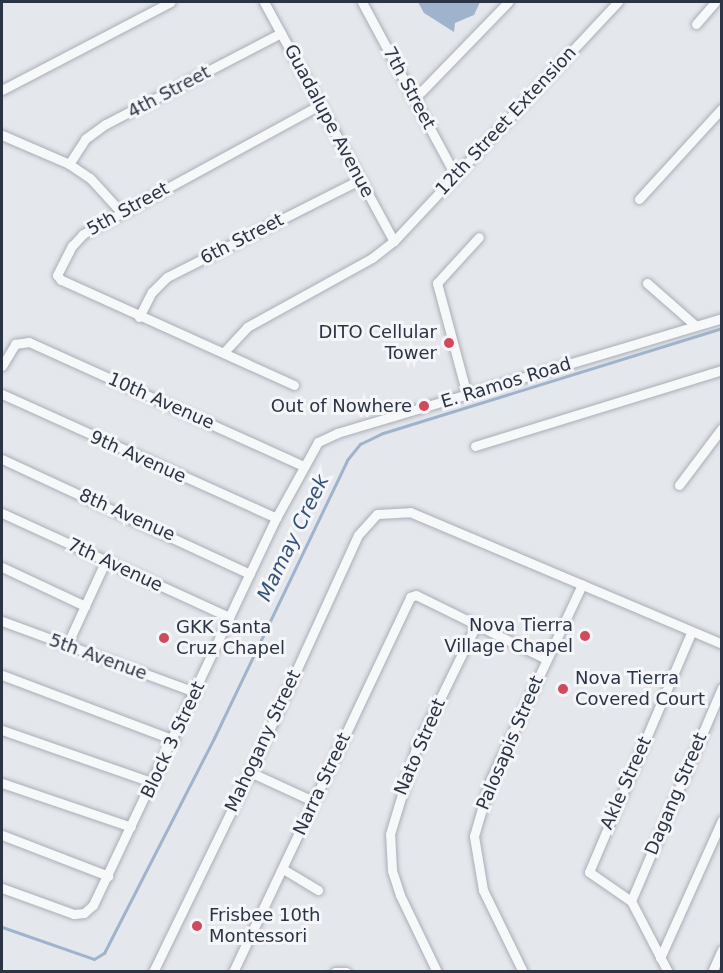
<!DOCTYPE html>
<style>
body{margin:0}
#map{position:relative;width:723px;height:973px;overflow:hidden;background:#e4e7ec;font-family:"DejaVu Sans",sans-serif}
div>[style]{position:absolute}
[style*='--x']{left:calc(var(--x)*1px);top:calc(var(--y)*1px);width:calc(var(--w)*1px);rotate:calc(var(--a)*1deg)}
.water>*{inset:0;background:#9fb4cc}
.stream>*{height:3px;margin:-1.5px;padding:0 1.5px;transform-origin:1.5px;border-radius:1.5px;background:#9fb4cc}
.roads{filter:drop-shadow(0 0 2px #a9aeb7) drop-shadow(0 0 2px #a9aeb7)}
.street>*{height:9px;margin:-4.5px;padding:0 4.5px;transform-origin:4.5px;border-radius:4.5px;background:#f7f8fa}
.dots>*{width:16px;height:16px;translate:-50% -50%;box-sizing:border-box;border:3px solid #f4f6f9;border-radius:50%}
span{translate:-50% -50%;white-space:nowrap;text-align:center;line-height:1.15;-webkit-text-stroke:6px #f4f6f9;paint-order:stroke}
.street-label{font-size:18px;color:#2b3445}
.poi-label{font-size:18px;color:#2b3445}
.right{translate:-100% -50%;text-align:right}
.left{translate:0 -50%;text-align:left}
.water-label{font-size:20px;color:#34527a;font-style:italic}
.frame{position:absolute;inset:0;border:3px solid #2b3445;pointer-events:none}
</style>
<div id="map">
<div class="water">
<i style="clip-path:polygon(418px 2px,480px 2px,474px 15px,455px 23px,454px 32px,424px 13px)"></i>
</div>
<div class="stream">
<i style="--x:2;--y:927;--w:97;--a:19.2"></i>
<i style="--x:94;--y:959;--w:12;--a:-31"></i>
<i style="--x:104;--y:953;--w:242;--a:-62.9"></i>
<i style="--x:214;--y:738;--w:308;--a:-64.4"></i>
<i style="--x:347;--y:460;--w:21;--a:-51"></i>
<i style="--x:360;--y:444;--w:25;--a:-26"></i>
<i style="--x:383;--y:433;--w:355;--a:-17.2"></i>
</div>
<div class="roads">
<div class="street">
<i style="--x:264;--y:2;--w:272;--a:61.5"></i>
<i style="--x:362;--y:2;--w:196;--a:61.7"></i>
<i style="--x:696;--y:24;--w:29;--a:-49"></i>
<i style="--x:2;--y:90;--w:190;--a:-27.6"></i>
<i style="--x:415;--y:98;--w:134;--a:-45.9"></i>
<i style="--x:2;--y:135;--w:73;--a:23.4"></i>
<i style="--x:69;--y:164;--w:25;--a:34"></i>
<i style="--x:90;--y:178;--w:46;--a:47.6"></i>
<i style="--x:69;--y:164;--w:30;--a:-57"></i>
<i style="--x:85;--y:139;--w:26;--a:-36"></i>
<i style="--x:106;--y:124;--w:197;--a:-27.5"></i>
<i style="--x:639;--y:199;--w:123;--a:-47.6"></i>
<i style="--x:647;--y:283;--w:65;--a:41.3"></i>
<i style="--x:139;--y:317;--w:28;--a:-63"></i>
<i style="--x:152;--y:292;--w:21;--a:-45"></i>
<i style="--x:167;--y:277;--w:217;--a:-26.8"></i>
<i style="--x:224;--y:352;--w:34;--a:-47"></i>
<i style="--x:247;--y:327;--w:143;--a:-28.9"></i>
<i style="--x:372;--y:258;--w:28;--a:-38"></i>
<i style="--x:394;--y:241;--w:328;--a:-46.9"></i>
<i style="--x:2;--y:366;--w:26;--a:-59"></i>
<i style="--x:15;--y:344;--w:14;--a:-8"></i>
<i style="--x:29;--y:342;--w:299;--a:24.3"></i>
<i style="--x:294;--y:385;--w:256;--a:-155.7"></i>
<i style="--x:61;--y:280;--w:6;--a:-129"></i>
<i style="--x:57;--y:275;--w:33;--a:-63"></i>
<i style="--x:72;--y:246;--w:16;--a:-47"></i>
<i style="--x:83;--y:234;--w:270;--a:-28.6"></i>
<i style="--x:2;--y:394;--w:301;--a:24.3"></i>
<i style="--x:467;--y:395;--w:116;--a:-105"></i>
<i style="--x:437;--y:283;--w:62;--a:-47.6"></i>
<i style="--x:475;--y:446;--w:258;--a:-17.1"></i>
<i style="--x:2;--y:459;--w:273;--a:24.9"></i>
<i style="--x:679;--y:485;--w:71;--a:-53"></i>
<i style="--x:2;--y:513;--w:250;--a:24.6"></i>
<i style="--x:2;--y:567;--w:92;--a:25.2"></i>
<i style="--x:2;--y:621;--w:206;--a:20.2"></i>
<i style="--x:67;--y:645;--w:94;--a:-65.4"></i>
<i style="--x:2;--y:675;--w:184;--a:20.7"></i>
<i style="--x:2;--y:730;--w:161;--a:19.2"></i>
<i style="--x:250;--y:772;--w:69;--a:24.7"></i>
<i style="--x:2;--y:783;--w:136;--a:18.8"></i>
<i style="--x:2;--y:835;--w:114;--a:21.1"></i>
<i style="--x:283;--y:869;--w:41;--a:31"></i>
<i style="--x:2;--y:888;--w:77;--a:19.9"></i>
<i style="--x:74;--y:914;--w:10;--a:-6"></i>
<i style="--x:84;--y:913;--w:12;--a:-42"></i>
<i style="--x:93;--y:905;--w:428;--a:-64.7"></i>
<i style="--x:276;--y:518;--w:87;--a:-61.1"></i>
<i style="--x:318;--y:442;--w:21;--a:-25"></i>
<i style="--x:337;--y:433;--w:402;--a:-16.6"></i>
<i style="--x:631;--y:901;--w:232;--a:-66.9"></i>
<i style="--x:660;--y:958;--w:151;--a:-65.8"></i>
<i style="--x:153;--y:972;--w:222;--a:-64.1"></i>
<i style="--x:250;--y:772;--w:260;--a:-65.5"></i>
<i style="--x:358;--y:535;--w:28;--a:-48"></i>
<i style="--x:377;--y:514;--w:33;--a:-3"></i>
<i style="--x:410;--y:512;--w:339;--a:22.9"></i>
<i style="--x:233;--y:972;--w:415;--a:-64.7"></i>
<i style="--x:410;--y:597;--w:6;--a:-18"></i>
<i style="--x:416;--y:595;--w:145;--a:26.2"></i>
<i style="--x:335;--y:972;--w:11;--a:0"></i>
<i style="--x:437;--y:972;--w:85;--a:-115.7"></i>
<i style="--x:400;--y:895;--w:26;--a:-108"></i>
<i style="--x:392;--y:870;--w:36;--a:-93"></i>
<i style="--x:390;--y:834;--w:90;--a:-73.2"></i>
<i style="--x:416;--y:748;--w:135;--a:-64"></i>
<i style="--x:523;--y:972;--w:91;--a:-116"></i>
<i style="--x:483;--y:890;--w:55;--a:-99.5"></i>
<i style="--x:474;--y:836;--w:57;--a:-73.8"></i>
<i style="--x:490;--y:781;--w:217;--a:-64.9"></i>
<i style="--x:668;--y:972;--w:80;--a:-117.5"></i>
<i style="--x:631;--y:901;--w:51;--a:-145.4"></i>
<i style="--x:589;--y:872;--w:260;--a:-66.9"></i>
<i style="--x:712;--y:972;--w:24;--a:-66"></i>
</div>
</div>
<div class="dots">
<i style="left:449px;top:343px;background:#d1495b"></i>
<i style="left:424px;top:406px;background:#d1495b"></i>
<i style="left:585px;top:636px;background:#d1495b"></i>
<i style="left:164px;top:638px;background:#d1495b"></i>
<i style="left:563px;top:689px;background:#d1495b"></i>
<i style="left:197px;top:926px;background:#d1495b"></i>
</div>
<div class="street-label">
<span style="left:409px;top:88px;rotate:62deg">7th Street</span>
<span style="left:169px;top:92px;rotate:-28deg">4th Street</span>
<span style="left:329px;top:121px;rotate:62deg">Guadalupe Avenue</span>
<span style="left:506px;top:121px;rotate:-47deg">12th Street Extension</span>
<span style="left:128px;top:209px;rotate:-29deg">5th Street</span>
<span style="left:242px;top:239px;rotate:-27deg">6th Street</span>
<span style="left:506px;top:383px;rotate:-17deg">E. Ramos Road</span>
<span style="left:161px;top:401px;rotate:24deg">10th Avenue</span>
<span style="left:138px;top:457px;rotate:24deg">9th Avenue</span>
<span style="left:127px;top:515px;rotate:24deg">8th Avenue</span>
<span style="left:115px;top:565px;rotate:25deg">7th Avenue</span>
<span style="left:98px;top:657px;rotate:20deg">5th Avenue</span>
<span style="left:173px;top:740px;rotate:-65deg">Block 3 Street</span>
<span style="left:263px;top:741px;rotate:-65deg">Mahogany Street</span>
<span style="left:510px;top:743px;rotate:-67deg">Palosapis Street</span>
<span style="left:420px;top:747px;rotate:-67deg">Nato Street</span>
<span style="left:626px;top:783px;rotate:-66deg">Akle Street</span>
<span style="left:322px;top:784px;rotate:-65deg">Narra Street</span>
<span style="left:676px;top:794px;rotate:-67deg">Dagang Street</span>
</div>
<div class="poi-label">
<span class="right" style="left:437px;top:343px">DITO Cellular<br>Tower</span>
<span class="right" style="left:412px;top:406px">Out of Nowhere</span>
<span class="right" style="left:573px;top:636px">Nova Tierra<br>Village Chapel</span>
<span class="left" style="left:176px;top:638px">GKK Santa<br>Cruz Chapel</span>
<span class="left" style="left:575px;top:689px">Nova Tierra<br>Covered Court</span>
<span class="left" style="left:209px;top:926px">Frisbee 10th<br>Montessori</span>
</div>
<div class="water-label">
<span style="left:293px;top:538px;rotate:-64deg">Mamay Creek</span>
</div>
<div class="frame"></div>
</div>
